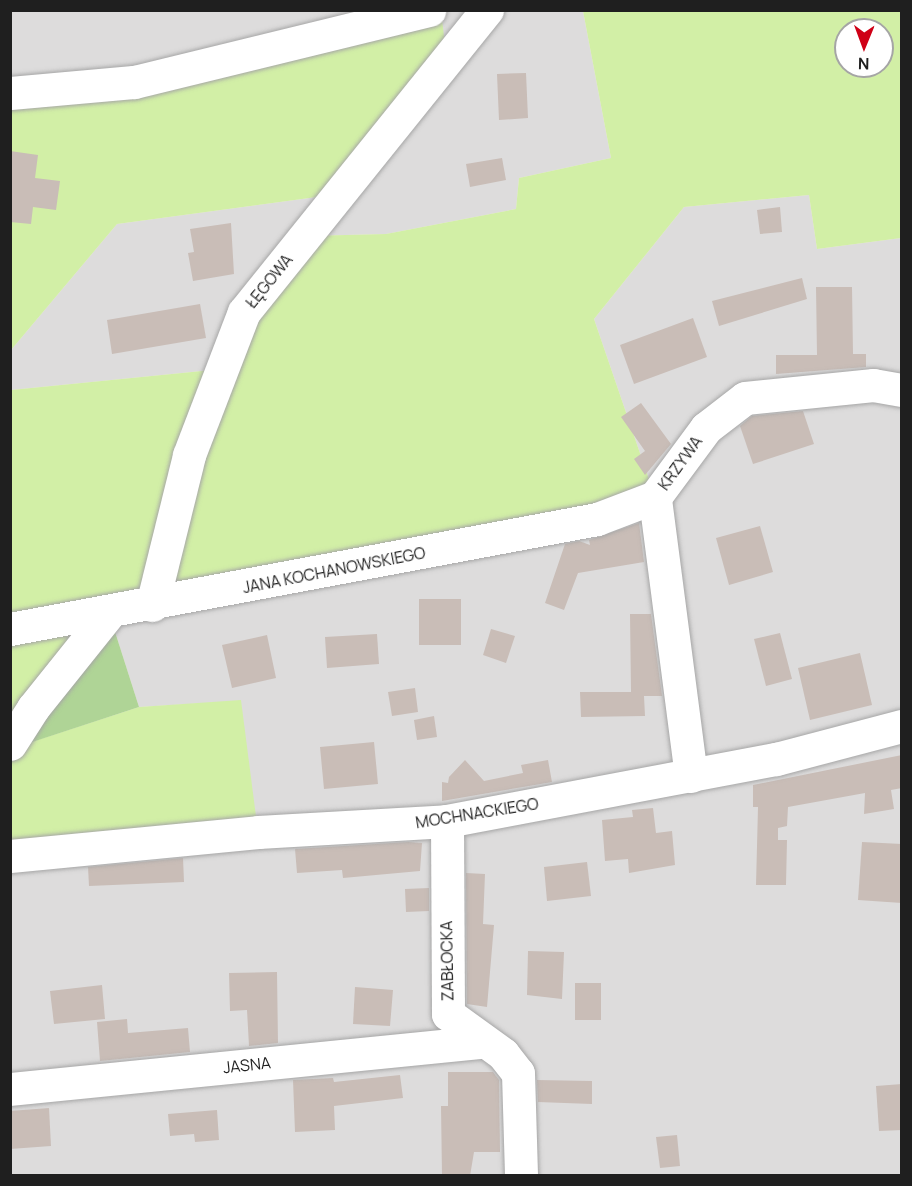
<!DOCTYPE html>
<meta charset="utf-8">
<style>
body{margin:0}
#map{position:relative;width:912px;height:1186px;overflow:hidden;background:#f1ece5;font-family:Manrope,sans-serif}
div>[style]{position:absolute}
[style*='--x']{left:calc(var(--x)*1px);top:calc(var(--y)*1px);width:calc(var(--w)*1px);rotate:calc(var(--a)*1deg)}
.residential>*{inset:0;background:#dddcdc}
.grass>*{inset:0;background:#d2efa6}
.forest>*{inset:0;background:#afd496}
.building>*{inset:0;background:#c9bdb7}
.roads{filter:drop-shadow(0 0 2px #a6a6a6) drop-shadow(0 0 2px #a6a6a6)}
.minor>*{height:33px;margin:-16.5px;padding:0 16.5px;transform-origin:16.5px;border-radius:16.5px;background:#fff}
span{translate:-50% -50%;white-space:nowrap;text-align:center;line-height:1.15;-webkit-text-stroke:6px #fff;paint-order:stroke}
.street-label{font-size:16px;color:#1f1f1f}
.frame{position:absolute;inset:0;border:12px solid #1f1f1f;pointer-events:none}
.north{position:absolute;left:834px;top:18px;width:60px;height:60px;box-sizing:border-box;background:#fff;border:2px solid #a5a5a5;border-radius:50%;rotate:181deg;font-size:16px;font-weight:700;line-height:24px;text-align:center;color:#1f1f1f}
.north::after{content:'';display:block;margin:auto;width:21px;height:27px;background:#cf0016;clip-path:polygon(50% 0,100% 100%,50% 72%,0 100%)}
</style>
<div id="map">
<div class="residential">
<i style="clip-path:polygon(10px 11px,429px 11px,11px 99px)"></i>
<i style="clip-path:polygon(441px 11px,583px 11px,611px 158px,519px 178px,516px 209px,386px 234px,305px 236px,222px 369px,11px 390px,11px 350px,117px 224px,339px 194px)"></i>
<i style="clip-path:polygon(809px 195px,817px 249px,901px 238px,901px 1175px,11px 1175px,10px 863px,241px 701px,139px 707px,109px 613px,655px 497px,594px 319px,684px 207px)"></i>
</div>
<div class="grass">
<i style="clip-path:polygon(441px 11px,447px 61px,339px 194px,117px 224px,11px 350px,10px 99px)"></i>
<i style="clip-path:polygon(evenodd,583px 11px,901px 11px,901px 238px,817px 249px,809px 195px,684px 207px,594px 319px,655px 497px,109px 613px,11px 744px,11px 390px,222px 369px,305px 236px,386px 234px,516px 209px,519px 178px,611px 158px,583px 11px,846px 30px,882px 30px,882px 66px,846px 66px,846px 30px)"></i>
<i style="clip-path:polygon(241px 700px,258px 832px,11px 863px,10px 749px,139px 707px)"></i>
</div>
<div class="forest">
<i style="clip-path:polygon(109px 613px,139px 707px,11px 749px)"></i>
</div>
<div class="building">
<i style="clip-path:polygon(526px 73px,528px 118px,499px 120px,497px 74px)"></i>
<i style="clip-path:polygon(10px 151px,38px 155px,35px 178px,60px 181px,56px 210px,33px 207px,31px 224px,10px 222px)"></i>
<i style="clip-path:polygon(502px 158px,506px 180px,470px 187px,466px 164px)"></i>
<i style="clip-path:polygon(780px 207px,782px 232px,760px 234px,757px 210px)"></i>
<i style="clip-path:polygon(231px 223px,234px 274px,193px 281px,188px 253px,194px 252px,190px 229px)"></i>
<i style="clip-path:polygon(802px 278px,807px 299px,719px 326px,712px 301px)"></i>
<i style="clip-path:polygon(816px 287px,852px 287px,853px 354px,866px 354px,866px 367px,776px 374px,776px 355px,817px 355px)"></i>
<i style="clip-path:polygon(200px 304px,206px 338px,112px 354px,107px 320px)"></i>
<i style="clip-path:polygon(693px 318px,707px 357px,634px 384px,620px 345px)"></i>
<i style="clip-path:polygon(641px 403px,671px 444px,645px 475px,634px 459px,645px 451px,621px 417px)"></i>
<i style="clip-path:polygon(803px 411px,814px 444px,753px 464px,740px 426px,752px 416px)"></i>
<i style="clip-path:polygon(639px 523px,644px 562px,578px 573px,564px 610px,545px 603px,565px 544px,579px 541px,590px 545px,589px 540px)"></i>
<i style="clip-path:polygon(760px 526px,773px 572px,729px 585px,716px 538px)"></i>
<i style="clip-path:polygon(419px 599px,461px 599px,461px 645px,419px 645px)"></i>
<i style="clip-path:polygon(630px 614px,651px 614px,662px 696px,644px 696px,645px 716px,581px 717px,580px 692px,631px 692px)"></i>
<i style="clip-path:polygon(491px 629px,515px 636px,506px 663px,483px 655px)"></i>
<i style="clip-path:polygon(780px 633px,792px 679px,766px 686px,754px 639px)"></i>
<i style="clip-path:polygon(377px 634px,379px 664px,327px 668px,325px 637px)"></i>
<i style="clip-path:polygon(267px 635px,276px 678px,232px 688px,222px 645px)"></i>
<i style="clip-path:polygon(860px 653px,872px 705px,810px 720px,798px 668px)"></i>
<i style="clip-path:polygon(415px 688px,418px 712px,392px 716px,388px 692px)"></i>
<i style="clip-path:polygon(434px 716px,437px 737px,417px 740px,414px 720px)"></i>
<i style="clip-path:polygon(374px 742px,378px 784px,324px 789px,320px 747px)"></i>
<i style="clip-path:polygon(902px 755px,902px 788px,891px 790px,894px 809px,864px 814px,865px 793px,788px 807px,787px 826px,778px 828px,778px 840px,787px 840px,786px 885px,756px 885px,758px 807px,753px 807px,753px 785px)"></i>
<i style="clip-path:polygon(465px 760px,484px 781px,523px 773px,521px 765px,548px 760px,552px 782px,442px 801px,442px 782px,448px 783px,449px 777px)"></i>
<i style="clip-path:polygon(653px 808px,656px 833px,672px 831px,675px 865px,629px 873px,628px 859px,605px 861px,602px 820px,633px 817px,632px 810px)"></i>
<i style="clip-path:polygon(408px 842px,422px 843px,420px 871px,343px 878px,342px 870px,297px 873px,295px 849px)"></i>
<i style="clip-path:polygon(862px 842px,902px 844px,902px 903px,858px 900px)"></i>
<i style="clip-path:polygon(183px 858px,184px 882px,89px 886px,88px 867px)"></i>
<i style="clip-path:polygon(587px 862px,591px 896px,547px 901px,544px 867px)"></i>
<i style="clip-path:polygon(466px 873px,485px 874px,483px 924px,494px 925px,487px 1007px,467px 1004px)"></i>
<i style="clip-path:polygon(429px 888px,429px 911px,406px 912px,405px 889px)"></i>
<i style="clip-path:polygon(528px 951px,564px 952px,562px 999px,527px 995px)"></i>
<i style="clip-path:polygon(277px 972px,278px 1043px,249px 1046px,247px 1010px,230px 1011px,229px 973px)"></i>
<i style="clip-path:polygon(575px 983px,601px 983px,601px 1020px,575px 1020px)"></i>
<i style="clip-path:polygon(102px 985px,105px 1019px,54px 1024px,50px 991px)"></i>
<i style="clip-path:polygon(355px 987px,393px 990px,390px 1026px,353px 1024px)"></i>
<i style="clip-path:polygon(127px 1019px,128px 1033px,188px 1028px,190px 1052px,100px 1061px,97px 1022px)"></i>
<i style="clip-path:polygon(448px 1072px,493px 1072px,499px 1080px,500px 1152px,474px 1152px,470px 1176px,442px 1176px,441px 1106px,448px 1106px)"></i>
<i style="clip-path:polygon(400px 1075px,403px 1098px,334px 1106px,335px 1130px,295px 1132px,293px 1080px,333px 1078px,334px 1082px)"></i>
<i style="clip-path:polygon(537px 1080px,592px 1081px,592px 1104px,538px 1102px)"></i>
<i style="clip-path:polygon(902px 1084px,902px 1130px,879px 1131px,876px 1086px)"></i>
<i style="clip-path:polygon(49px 1108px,51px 1146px,10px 1149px,10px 1111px)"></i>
<i style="clip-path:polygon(217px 1110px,219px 1140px,195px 1142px,194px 1134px,170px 1136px,168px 1114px)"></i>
<i style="clip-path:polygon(677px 1135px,680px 1166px,660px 1168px,656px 1137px)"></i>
</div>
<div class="roads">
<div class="minor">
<i style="--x:10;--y:93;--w:124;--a:-5.1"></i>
<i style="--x:134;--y:82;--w:304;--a:-13.7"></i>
<i style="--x:152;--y:605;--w:154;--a:-76.1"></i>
<i style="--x:189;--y:455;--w:153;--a:-69"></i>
<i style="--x:244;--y:312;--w:388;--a:-51.2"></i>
<i style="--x:10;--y:629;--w:597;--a:-10.61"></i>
<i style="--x:597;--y:519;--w:62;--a:-20.8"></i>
<i style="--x:10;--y:744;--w:43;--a:-57.4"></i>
<i style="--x:33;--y:708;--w:122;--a:-51.3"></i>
<i style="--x:691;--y:776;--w:281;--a:-97.4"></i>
<i style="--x:655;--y:497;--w:86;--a:-53.5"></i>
<i style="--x:706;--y:428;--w:49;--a:-37.6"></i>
<i style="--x:745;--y:398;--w:129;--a:-5.8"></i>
<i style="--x:873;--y:385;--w:29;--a:10"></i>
<i style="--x:447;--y:821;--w:193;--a:89.7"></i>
<i style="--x:448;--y:1014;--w:68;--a:36"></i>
<i style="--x:503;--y:1054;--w:24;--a:52"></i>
<i style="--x:518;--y:1073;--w:103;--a:88.3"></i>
<i style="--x:10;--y:856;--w:249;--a:-5.5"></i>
<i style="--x:258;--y:832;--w:189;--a:-3.3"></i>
<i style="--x:447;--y:821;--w:335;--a:-10.7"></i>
<i style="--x:776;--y:759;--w:130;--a:-14.7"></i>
<i style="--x:10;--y:1089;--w:475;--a:-5.7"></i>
</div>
</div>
<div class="street-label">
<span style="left:269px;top:281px;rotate:-51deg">ŁĘGOWA</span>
<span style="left:680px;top:463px;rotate:-54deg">KRZYWA</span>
<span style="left:334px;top:570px;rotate:-11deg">JANA KOCHANOWSKIEGO</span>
<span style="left:477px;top:813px;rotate:-9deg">MOCHNACKIEGO</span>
<span style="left:447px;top:961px;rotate:-91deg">ZABŁOCKA</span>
<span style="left:247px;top:1065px;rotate:-6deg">JASNA</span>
</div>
<div class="frame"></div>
<div class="north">N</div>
</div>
